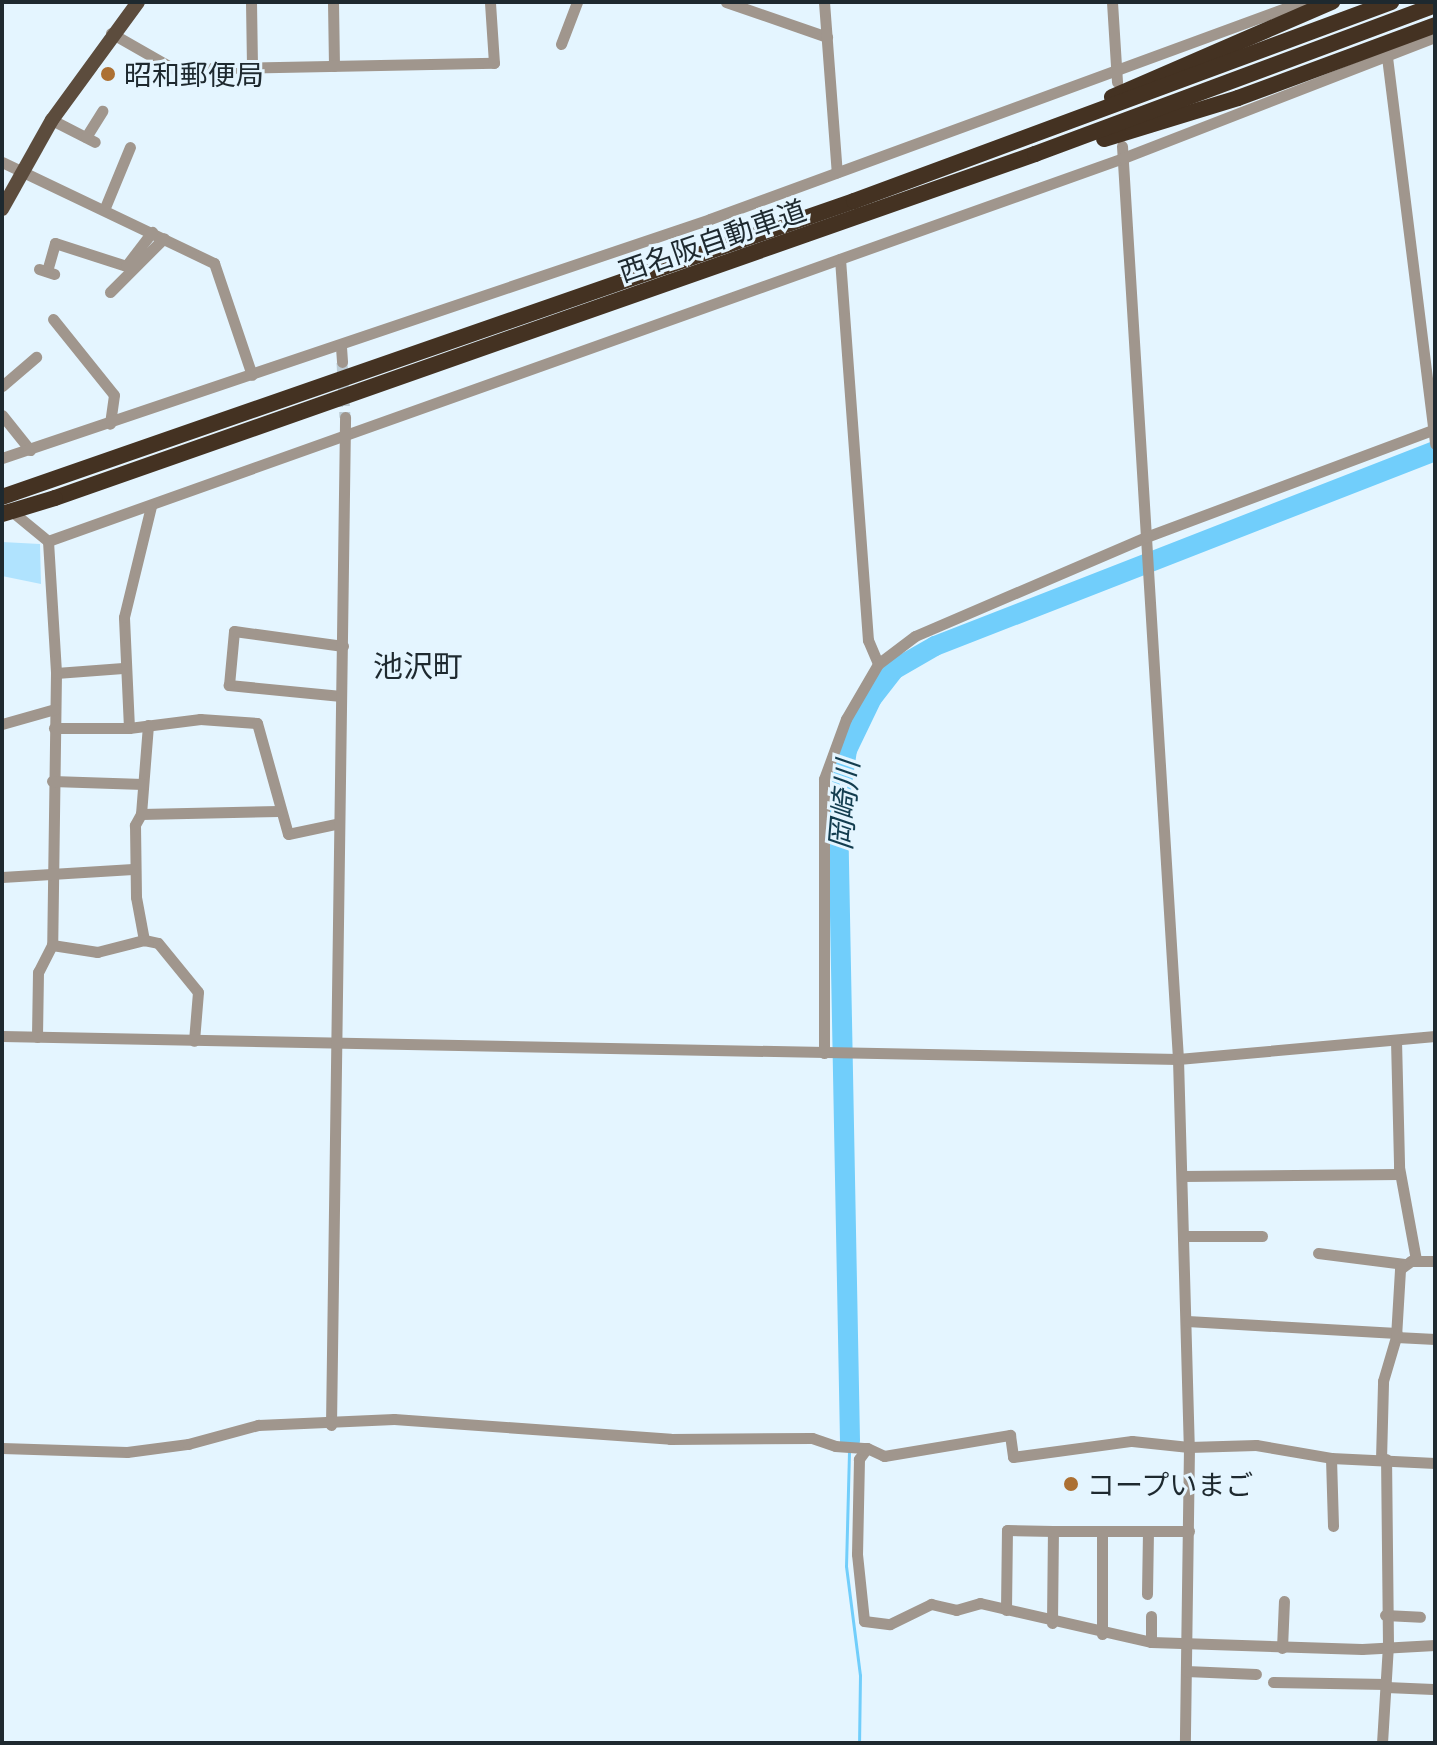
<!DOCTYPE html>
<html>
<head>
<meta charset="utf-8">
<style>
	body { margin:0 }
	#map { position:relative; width:1437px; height:1745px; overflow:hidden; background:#e4f5ff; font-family:"Noto Serif","Noto Sans JP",serif }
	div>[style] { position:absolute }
	.green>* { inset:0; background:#b0e3fe }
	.stream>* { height:3px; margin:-1.5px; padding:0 1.5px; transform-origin:1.5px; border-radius:1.5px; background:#71cefb }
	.river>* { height:20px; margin:-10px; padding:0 10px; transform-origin:10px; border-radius:10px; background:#71cefb }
	.minor-tunnel>* { height:11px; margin-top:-5.5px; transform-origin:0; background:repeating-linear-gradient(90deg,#bcccd5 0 11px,transparent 0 16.5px) }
	.minor>* { height:11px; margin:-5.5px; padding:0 5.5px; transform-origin:5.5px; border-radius:5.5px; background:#a0968d }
	.major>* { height:14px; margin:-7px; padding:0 7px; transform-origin:7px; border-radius:7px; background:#5c4c3d }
	.highway>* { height:16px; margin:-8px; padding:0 8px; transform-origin:8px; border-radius:8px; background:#443222 }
	.highway-bridge>* { height:16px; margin:-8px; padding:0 8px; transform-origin:8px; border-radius:8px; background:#443222 }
	.dots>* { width:22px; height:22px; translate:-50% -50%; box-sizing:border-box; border:4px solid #e4f5ff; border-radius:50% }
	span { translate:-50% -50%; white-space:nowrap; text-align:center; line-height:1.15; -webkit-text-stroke:6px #e4f5ff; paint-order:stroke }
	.poi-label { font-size:28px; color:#1e292f }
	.left { translate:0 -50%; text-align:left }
	.street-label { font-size:28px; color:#1e292f }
	.neighbourhood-label { font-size:30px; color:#1e292f }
	.water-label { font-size:30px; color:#133d4f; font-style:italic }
	.frame { position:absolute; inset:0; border:4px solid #1e292f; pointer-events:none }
</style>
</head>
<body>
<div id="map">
	<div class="green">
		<i style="clip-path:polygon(2px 542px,40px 544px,41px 584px,2px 576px)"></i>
	</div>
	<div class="stream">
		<i style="left:849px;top:1452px;width:114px;rotate:91.5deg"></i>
		<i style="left:846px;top:1566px;width:110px;rotate:82.7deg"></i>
		<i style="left:860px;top:1675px;width:68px;rotate:90.8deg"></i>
	</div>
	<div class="river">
		<i style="left:850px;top:1441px;width:631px;rotate:-91.09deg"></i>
		<i style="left:838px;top:810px;width:61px;rotate:-81.5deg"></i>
		<i style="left:847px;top:750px;width:58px;rotate:-64.3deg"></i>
		<i style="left:872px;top:698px;width:37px;rotate:-52deg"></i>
		<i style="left:895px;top:669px;width:46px;rotate:-29.9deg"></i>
		<i style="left:935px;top:646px;width:537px;rotate:-21.31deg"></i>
	</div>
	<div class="minor-tunnel">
		<i style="left:342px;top:362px;width:55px;rotate:86.9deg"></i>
	</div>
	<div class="minor">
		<i style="left:251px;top:2px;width:66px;rotate:89.1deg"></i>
		<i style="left:333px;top:2px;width:64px;rotate:89.1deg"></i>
		<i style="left:726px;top:2px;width:107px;rotate:19.1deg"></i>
		<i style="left:824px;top:2px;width:171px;rotate:85.7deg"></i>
		<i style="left:1112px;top:2px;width:80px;rotate:86.4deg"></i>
		<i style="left:111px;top:33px;width:73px;rotate:29.7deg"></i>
		<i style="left:174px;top:69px;width:320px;rotate:-1.1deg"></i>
		<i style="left:494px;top:63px;width:61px;rotate:-93.8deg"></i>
		<i style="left:561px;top:44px;width:45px;rotate:-69.1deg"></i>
		<i style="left:1387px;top:57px;width:390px;rotate:82.9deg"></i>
		<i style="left:52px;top:120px;width:48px;rotate:27.1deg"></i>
		<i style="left:86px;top:137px;width:31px;rotate:-58deg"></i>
		<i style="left:1122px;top:146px;width:915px;rotate:86.49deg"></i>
		<i style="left:1178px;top:1059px;width:388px;rotate:88.4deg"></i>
		<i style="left:1189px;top:1447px;width:296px;rotate:90.8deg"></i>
		<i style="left:2px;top:162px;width:235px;rotate:25.5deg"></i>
		<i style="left:214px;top:263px;width:118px;rotate:71.3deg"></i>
		<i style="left:104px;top:210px;width:68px;rotate:-67.6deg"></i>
		<i style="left:840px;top:259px;width:382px;rotate:85.8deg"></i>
		<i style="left:868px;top:640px;width:26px;rotate:67deg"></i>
		<i style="left:39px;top:269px;width:16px;rotate:18deg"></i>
		<i style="left:47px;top:271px;width:29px;rotate:-74deg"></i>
		<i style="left:55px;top:243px;width:75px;rotate:17.9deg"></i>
		<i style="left:126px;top:266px;width:43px;rotate:-52.6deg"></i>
		<i style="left:110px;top:292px;width:76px;rotate:-45deg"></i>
		<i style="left:53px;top:319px;width:97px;rotate:51.2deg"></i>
		<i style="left:114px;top:395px;width:29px;rotate:98deg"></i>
		<i style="left:341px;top:347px;width:15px;rotate:86deg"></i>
		<i style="left:2px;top:386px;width:45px;rotate:-40.5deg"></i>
		<i style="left:2px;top:415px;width:45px;rotate:51.3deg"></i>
		<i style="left:2px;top:458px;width:747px;rotate:-18.65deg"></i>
		<i style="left:710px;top:219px;width:631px;rotate:-20.13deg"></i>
		<i style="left:9px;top:509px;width:50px;rotate:39.4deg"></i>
		<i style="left:48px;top:541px;width:132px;rotate:86.5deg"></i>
		<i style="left:56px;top:673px;width:272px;rotate:90.8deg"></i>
		<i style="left:52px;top:945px;width:30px;rotate:117deg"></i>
		<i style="left:38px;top:972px;width:65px;rotate:90.9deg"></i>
		<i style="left:48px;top:541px;width:1141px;rotate:-19.61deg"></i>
		<i style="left:1123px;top:158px;width:335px;rotate:-21.2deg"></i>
		<i style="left:56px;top:673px;width:67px;rotate:-4.3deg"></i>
		<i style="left:341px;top:696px;width:113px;rotate:-174.4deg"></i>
		<i style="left:229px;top:685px;width:54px;rotate:-84.7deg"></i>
		<i style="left:234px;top:631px;width:110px;rotate:7.8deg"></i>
		<i style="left:2px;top:724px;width:55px;rotate:-15.8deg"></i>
		<i style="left:148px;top:725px;width:89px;rotate:94.5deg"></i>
		<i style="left:141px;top:814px;width:13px;rotate:119deg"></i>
		<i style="left:135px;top:825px;width:72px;rotate:89.2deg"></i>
		<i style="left:136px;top:897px;width:44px;rotate:79.5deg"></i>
		<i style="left:144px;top:940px;width:14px;rotate:12deg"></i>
		<i style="left:158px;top:943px;width:63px;rotate:50.8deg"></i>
		<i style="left:198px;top:992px;width:49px;rotate:94.7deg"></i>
		<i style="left:54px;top:728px;width:75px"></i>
		<i style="left:129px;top:728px;width:72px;rotate:-7.2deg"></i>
		<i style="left:200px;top:719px;width:57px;rotate:4deg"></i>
		<i style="left:257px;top:723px;width:115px;rotate:74.4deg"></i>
		<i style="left:288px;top:834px;width:49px;rotate:-11.8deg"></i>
		<i style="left:129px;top:728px;width:111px;rotate:-92.6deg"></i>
		<i style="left:124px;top:617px;width:114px;rotate:-76.3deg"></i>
		<i style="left:52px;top:781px;width:91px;rotate:1.9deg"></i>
		<i style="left:141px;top:814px;width:137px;rotate:-1.3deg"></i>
		<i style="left:2px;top:877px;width:131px;rotate:-3.5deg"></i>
		<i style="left:52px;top:945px;width:46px;rotate:8.8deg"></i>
		<i style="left:97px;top:952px;width:49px;rotate:-14.3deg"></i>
		<i style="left:2px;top:1036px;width:1176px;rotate:1.12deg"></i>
		<i style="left:1178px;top:1059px;width:258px;rotate:-5.1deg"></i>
		<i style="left:1396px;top:1040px;width:127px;rotate:88.6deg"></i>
		<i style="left:1399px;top:1167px;width:95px;rotate:79.6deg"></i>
		<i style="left:824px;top:1053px;width:274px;rotate:-90deg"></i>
		<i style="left:824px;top:779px;width:64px;rotate:-69.9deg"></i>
		<i style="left:846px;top:719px;width:64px;rotate:-59.8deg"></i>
		<i style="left:878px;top:664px;width:46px;rotate:-37.1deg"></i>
		<i style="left:915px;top:636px;width:251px;rotate:-23.2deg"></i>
		<i style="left:1146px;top:537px;width:309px;rotate:-20.5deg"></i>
		<i style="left:1182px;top:1176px;width:218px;rotate:-0.5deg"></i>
		<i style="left:1184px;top:1236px;width:78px"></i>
		<i style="left:1318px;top:1253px;width:87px;rotate:7.3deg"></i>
		<i style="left:1187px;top:1321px;width:210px;rotate:3.3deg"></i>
		<i style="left:1396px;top:1337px;width:39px;rotate:3deg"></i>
		<i style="left:331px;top:1425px;width:1008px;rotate:-89.2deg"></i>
		<i style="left:2px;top:1448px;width:125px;rotate:1.8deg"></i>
		<i style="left:127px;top:1452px;width:62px;rotate:-7.5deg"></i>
		<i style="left:188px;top:1444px;width:73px;rotate:-15.2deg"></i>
		<i style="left:258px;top:1425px;width:136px;rotate:-2.5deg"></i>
		<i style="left:394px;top:1419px;width:277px;rotate:4.1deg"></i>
		<i style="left:670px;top:1439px;width:142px;rotate:-0.4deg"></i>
		<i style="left:812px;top:1438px;width:24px;rotate:19deg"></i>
		<i style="left:835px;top:1446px;width:32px;rotate:4deg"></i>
		<i style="left:867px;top:1448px;width:19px;rotate:25deg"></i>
		<i style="left:884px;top:1456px;width:128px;rotate:-9.5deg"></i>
		<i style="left:1010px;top:1435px;width:22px;rotate:82deg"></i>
		<i style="left:1013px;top:1457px;width:120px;rotate:-7.7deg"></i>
		<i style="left:1132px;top:1441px;width:57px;rotate:6deg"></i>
		<i style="left:1189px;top:1447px;width:67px;rotate:-1.7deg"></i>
		<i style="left:1256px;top:1445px;width:76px;rotate:9.8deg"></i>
		<i style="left:1331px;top:1458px;width:104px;rotate:2.8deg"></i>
		<i style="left:867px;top:1448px;width:14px;rotate:126deg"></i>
		<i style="left:859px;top:1459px;width:95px;rotate:91.2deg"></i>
		<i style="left:857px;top:1554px;width:67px;rotate:84deg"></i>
		<i style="left:864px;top:1621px;width:26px;rotate:7deg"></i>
		<i style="left:890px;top:1624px;width:46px;rotate:-26deg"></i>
		<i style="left:931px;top:1604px;width:26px;rotate:13deg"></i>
		<i style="left:956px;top:1610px;width:25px;rotate:-16deg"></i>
		<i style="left:980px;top:1603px;width:175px;rotate:12.8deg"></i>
		<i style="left:1151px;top:1642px;width:211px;rotate:1.9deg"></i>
		<i style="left:1362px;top:1649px;width:73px;rotate:-3.1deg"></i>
		<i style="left:1331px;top:1458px;width:68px;rotate:88.3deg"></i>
		<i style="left:1381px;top:1460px;width:79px;rotate:-88.5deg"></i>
		<i style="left:1383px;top:1381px;width:46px;rotate:-73.5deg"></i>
		<i style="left:1396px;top:1337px;width:68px;rotate:-86.6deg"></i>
		<i style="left:1400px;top:1269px;width:14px;rotate:-36deg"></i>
		<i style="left:1411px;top:1261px;width:24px"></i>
		<i style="left:1147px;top:1594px;width:61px;rotate:-89.1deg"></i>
		<i style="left:1006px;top:1610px;width:80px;rotate:-89.3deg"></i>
		<i style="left:1007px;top:1530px;width:46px;rotate:1.2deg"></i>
		<i style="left:1385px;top:1615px;width:35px;rotate:3deg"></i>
		<i style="left:1052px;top:1623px;width:92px;rotate:-89.4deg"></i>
		<i style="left:1053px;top:1531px;width:136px"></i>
		<i style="left:1102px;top:1634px;width:102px;rotate:-90deg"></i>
		<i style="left:1151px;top:1642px;width:26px;rotate:-90deg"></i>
		<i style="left:1282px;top:1648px;width:47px;rotate:-87.6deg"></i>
		<i style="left:1186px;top:1671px;width:70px;rotate:2.5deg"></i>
		<i style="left:1273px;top:1682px;width:113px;rotate:1deg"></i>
		<i style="left:1386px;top:1687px;width:47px;rotate:2.4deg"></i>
		<i style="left:1382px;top:1743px;width:98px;rotate:-86.5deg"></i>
		<i style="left:1388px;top:1645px;width:186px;rotate:-90.6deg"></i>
	</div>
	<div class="major">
		<i style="left:2px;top:209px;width:102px;rotate:-60.7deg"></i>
		<i style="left:52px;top:120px;width:146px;rotate:-53.9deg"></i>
	</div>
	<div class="highway">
		<i style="left:1112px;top:97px;width:240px;rotate:-23.4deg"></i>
		<i style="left:1104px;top:139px;width:140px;rotate:-17deg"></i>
		<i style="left:1238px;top:98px;width:210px;rotate:-20.3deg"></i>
		<i style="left:2px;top:497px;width:902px;rotate:-19.16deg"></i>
		<i style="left:854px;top:201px;width:573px;rotate:-20.33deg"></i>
		<i style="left:55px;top:498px;width:1039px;rotate:-19.34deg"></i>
		<i style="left:1035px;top:154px;width:427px;rotate:-20.4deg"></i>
	</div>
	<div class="highway-bridge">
		<i style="left:2px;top:514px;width:55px;rotate:-16.8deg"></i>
	</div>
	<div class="dots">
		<i style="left:108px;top:74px;background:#ac7033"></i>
		<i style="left:1071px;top:1484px;background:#ac7033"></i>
	</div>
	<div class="poi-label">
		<span class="left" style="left:124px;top:74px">昭和郵便局</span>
		<span class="left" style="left:1087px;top:1484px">コープいまご</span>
	</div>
	<div class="street-label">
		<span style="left:712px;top:240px;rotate:-19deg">西名阪自動車道</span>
	</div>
	<div class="neighbourhood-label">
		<span style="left:418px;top:666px">池沢町</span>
	</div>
	<div class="water-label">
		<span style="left:844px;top:805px;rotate:-85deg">岡崎川</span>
	</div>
	<div class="frame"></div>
</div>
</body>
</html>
